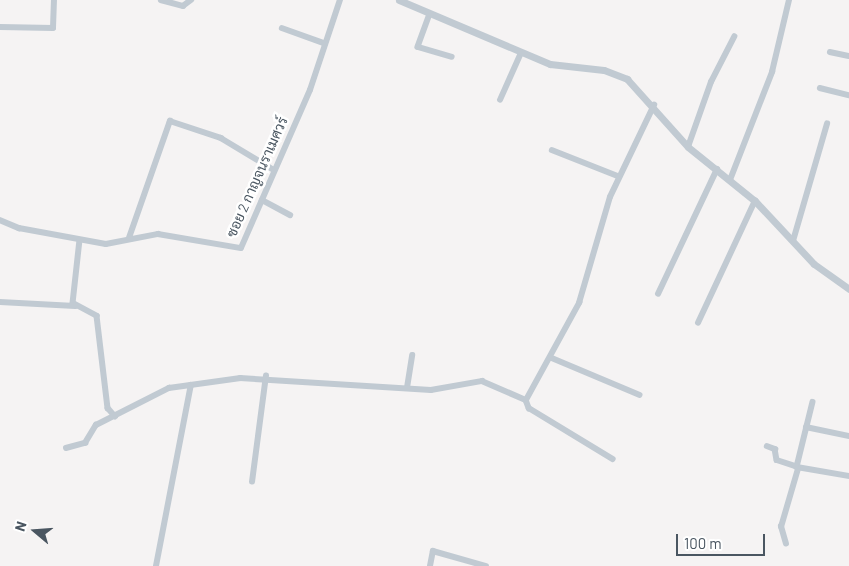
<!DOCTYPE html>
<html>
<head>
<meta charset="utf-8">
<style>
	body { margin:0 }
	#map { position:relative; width:849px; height:566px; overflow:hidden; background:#f5f3f3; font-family:Barlow,Sarabun,sans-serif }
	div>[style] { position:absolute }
	.minor>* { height:5.5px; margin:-2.75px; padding:0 2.75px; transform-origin:2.75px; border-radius:2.75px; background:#c1cad2 }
	.tertiary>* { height:7px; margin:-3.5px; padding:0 3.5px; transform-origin:3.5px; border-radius:3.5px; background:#c1cad2 }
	span { translate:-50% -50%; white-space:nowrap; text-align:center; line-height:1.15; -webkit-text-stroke:5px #fff; paint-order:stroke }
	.street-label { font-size:14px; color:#4a5661 }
	.north { position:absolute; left:10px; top:506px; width:50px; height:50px; -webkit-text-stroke:4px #fff; paint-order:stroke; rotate:288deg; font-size:14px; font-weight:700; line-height:20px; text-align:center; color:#4a5661 }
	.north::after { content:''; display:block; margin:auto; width:18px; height:22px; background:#4a5661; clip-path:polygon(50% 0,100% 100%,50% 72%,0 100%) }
	.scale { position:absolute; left:676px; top:534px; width:89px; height:22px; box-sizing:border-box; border:2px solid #4a5661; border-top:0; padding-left:6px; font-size:15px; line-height:18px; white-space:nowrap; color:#4a5661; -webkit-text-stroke:4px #fff; paint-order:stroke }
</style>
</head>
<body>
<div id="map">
	<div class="minor">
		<i style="left:161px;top:0;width:23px;rotate:15deg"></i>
		<i style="left:183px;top:6px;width:10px;rotate:-37deg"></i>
		<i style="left:430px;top:14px;width:35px;rotate:110deg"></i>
		<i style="left:418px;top:47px;width:35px;rotate:16deg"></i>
		<i style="left:0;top:27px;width:53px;rotate:1.1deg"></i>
		<i style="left:53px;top:28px;width:28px;rotate:-88deg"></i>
		<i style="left:282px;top:28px;width:45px;rotate:19.7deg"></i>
		<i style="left:830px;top:52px;width:19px;rotate:12deg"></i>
		<i style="left:820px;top:88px;width:30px;rotate:14deg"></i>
		<i style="left:500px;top:100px;width:51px;rotate:-65.9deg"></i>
		<i style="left:688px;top:147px;width:69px;rotate:-70.5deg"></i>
		<i style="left:711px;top:82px;width:51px;rotate:-62.9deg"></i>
		<i style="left:552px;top:150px;width:71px;rotate:21.5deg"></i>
		<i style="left:730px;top:180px;width:116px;rotate:-68.7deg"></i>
		<i style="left:772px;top:72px;width:74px;rotate:-76.7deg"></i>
		<i style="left:262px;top:200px;width:32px;rotate:28deg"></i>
		<i style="left:0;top:220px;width:21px;rotate:23deg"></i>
		<i style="left:19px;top:228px;width:88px;rotate:10.4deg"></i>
		<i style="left:106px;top:244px;width:53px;rotate:-10.9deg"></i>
		<i style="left:158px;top:234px;width:84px;rotate:9.6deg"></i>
		<i style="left:241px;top:248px;width:172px;rotate:-66.4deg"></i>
		<i style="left:310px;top:90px;width:95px;rotate:-71.6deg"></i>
		<i style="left:129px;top:238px;width:124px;rotate:-70.7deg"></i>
		<i style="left:170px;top:121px;width:54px;rotate:18.4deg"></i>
		<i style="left:221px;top:138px;width:62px;rotate:31.1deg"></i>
		<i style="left:80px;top:240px;width:63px;rotate:96.3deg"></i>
		<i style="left:73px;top:303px;width:27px;rotate:28deg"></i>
		<i style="left:97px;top:316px;width:93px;rotate:83.2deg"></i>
		<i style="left:108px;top:408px;width:11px;rotate:49deg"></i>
		<i style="left:793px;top:241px;width:122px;rotate:-73.8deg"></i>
		<i style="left:658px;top:294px;width:138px;rotate:-64.7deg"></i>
		<i style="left:0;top:302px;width:75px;rotate:3.1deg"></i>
		<i style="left:698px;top:323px;width:135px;rotate:-65deg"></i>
		<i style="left:552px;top:358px;width:95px;rotate:22.8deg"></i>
		<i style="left:407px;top:388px;width:33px;rotate:-81deg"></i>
		<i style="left:526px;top:400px;width:9px;rotate:69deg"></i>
		<i style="left:529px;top:408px;width:98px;rotate:31.3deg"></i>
		<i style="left:813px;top:402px;width:67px;rotate:103.8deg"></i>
		<i style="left:797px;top:467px;width:53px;rotate:9.8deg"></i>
		<i style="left:806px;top:427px;width:44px;rotate:11.8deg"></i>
		<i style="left:767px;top:446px;width:9px;rotate:21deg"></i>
		<i style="left:775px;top:449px;width:11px;rotate:80deg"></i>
		<i style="left:777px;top:460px;width:20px;rotate:18deg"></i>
		<i style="left:66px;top:448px;width:20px;rotate:-15deg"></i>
		<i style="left:85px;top:443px;width:21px;rotate:-59deg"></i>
		<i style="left:96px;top:425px;width:82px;rotate:-26.9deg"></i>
		<i style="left:169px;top:388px;width:72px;rotate:-8deg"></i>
		<i style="left:240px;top:378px;width:191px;rotate:3.6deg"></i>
		<i style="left:431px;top:390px;width:52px;rotate:-10deg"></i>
		<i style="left:482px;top:381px;width:48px;rotate:23.4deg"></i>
		<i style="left:526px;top:400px;width:111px;rotate:-61.3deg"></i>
		<i style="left:579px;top:303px;width:110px;rotate:-73.7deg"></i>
		<i style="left:610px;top:197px;width:102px;rotate:-64.4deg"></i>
		<i style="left:252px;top:482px;width:107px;rotate:-82.5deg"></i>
		<i style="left:786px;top:544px;width:18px;rotate:-106deg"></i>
		<i style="left:781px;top:527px;width:60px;rotate:-73.7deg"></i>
		<i style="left:156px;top:566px;width:184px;rotate:-79.1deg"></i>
		<i style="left:430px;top:566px;width:15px;rotate:-79deg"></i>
		<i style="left:433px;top:551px;width:55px;rotate:15.8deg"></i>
	</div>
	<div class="tertiary">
		<i style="left:399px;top:0;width:164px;rotate:23deg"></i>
		<i style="left:550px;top:64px;width:54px;rotate:6.3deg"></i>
		<i style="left:604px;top:70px;width:25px;rotate:21deg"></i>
		<i style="left:627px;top:79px;width:91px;rotate:48.1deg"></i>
		<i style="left:688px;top:147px;width:86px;rotate:38.9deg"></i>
		<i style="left:755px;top:201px;width:86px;rotate:46.9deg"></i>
		<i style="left:814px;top:264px;width:43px;rotate:35.5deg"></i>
	</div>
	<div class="street-label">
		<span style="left:257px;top:177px;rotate:-66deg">ซอย 2 กาญจนราเมศวร์</span>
	</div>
	<div class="north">N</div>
	<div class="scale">100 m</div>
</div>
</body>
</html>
